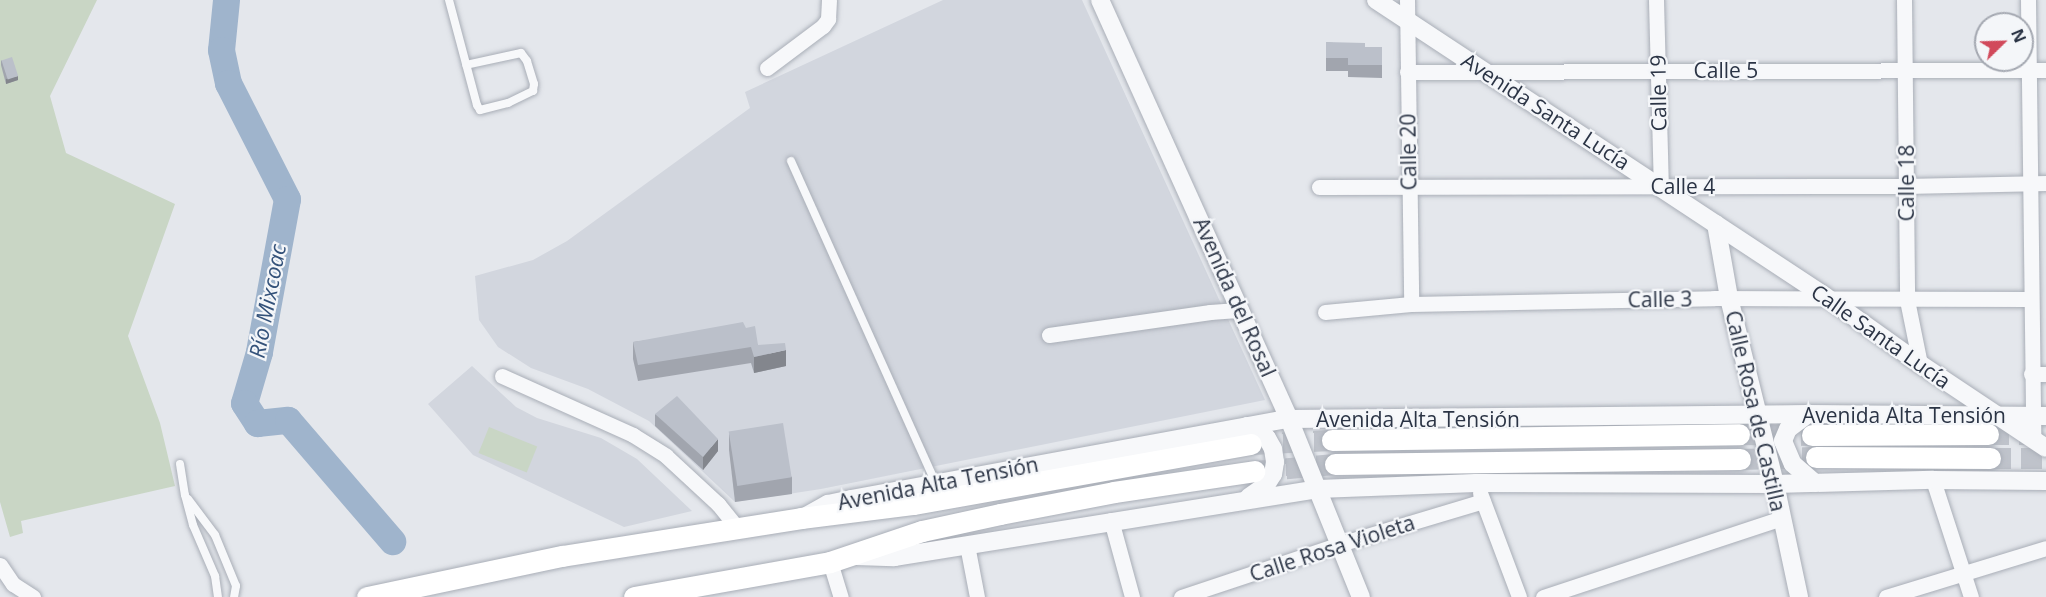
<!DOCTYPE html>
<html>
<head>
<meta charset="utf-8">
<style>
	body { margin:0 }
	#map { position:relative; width:2046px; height:597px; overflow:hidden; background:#e4e7ec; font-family:"Open Sans",sans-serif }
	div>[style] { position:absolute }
	.built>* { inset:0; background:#d2d6de }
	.green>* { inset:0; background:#c9d6c5; transform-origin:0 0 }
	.river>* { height:27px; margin:-13.5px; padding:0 13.5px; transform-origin:13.5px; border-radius:13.5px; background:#9fb4cc }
	.secondary-tunnel>* { height:21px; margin-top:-10.5px; transform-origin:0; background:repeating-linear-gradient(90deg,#bfc3cb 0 21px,transparent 0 31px) }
	.roads { filter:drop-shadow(0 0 2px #a9aeb7) drop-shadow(0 0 2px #a9aeb7) }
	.service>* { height:8px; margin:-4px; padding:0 4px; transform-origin:4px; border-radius:4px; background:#f7f8fa }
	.minor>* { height:15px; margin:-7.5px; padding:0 7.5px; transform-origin:7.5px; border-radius:7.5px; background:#f7f8fa }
	.tertiary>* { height:18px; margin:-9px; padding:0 9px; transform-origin:9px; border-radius:9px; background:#f7f8fa }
	.secondary>* { height:21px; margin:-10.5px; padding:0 10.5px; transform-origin:10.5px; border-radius:10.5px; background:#fff }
	.wall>* { inset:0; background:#a1a5ae }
	.shaded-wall>* { inset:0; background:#83868d }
	.building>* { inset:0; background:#bbc0ca; transform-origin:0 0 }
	span { translate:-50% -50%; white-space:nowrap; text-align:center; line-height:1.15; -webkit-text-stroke:4.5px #f4f6f9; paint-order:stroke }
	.street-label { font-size:21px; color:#2b3445 }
	.water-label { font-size:22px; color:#34527a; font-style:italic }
	.north { position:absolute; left:1974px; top:12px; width:60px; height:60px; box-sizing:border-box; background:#f4f6f9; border:2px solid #a4a8b1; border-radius:50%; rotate:67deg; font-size:16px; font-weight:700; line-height:24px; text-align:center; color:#2b3445 }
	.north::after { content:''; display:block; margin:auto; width:21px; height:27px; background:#d1495b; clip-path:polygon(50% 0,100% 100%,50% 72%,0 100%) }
</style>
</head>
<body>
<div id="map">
	<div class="built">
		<i style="clip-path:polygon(943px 0,1082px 0,1265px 400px,821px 489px,735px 502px,649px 421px,588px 389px,531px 368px,498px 347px,479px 320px,475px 276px,533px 260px,567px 241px,750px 108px,745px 92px)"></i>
		<i style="clip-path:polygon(472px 366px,516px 407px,537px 418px,601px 438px,637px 459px,692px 511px,624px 527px,473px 455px,428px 404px)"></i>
	</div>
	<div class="green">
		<i style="clip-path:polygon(0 0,97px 0,50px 96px,66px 153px,175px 204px,128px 336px,160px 423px,175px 486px,21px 521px,23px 533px,10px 537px,0 502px)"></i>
		<i style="left:489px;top:427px;width:52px;height:28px;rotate:22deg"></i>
	</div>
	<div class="river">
		<i style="left:226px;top:0;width:50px;rotate:95.7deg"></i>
		<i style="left:221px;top:50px;width:34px;rotate:78deg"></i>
		<i style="left:228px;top:83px;width:130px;rotate:63deg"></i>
		<i style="left:287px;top:199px;width:156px;rotate:100.4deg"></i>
		<i style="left:259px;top:352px;width:53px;rotate:106.4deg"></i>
		<i style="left:244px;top:403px;width:24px;rotate:57deg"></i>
		<i style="left:257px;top:423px;width:31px;rotate:-6deg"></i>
		<i style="left:288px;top:420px;width:160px;rotate:49.3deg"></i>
	</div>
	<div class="secondary-tunnel">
		<i style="left:1739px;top:434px;width:73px;rotate:0.8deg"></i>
		<i style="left:1988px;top:434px;width:58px"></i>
		<i style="left:1252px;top:444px;width:80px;rotate:-2.9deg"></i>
		<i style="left:1990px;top:458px;width:56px"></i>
		<i style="left:1740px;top:459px;width:76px;rotate:-1.5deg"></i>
		<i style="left:1255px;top:471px;width:80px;rotate:-5deg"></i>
	</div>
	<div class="roads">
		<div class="service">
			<i style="left:449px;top:0;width:109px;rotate:75.1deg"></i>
			<i style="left:477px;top:105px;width:6px;rotate:59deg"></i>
			<i style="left:480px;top:110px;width:29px;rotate:-14deg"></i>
			<i style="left:508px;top:103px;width:28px;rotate:-26deg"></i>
			<i style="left:533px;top:91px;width:7px;rotate:-82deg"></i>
			<i style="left:534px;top:84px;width:24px;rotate:-107deg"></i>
			<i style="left:527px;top:61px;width:10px;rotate:-127deg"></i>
			<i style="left:521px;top:53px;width:56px;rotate:167.7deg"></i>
			<i style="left:791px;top:161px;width:353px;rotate:65.8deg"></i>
			<i style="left:180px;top:464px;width:31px;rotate:81deg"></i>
			<i style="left:185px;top:495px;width:31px;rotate:75deg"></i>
			<i style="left:193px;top:525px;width:56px;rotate:66.7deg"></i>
			<i style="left:215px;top:576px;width:21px;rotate:82deg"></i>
			<i style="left:188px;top:499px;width:45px;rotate:53.1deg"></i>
			<i style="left:215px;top:535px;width:55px;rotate:67.6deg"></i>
			<i style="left:236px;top:586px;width:11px;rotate:100deg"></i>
		</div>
		<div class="minor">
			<i style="left:1407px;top:0;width:304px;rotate:89.2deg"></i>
			<i style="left:1656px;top:0;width:187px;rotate:88.5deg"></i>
			<i style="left:1904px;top:0;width:300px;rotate:89.4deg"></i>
			<i style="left:1907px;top:300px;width:65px;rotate:78.5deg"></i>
			<i style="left:2028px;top:0;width:440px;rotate:89.3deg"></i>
			<i style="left:767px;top:68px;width:70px;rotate:-36.9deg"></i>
			<i style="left:823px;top:26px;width:9px;rotate:-54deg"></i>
			<i style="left:828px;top:19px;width:19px;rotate:-87deg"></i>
			<i style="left:1407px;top:72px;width:639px;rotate:-0.18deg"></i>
			<i style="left:1319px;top:187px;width:586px;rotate:-0.1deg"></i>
			<i style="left:1905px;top:186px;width:141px;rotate:-1.2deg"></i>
			<i style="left:1325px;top:312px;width:86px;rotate:-5.3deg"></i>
			<i style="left:1411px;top:304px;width:303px;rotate:-1.1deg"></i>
			<i style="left:1714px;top:298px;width:316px;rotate:0.2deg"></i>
			<i style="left:1049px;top:335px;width:163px;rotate:-8.1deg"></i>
			<i style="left:1210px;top:312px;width:31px;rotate:-4deg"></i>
			<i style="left:2031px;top:374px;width:15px"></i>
			<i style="left:502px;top:376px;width:144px;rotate:24.2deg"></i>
			<i style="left:633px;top:435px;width:39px;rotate:32deg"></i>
			<i style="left:666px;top:456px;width:71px;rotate:42.7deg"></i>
			<i style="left:718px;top:504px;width:32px;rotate:51deg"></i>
			<i style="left:1933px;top:480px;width:123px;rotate:72deg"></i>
			<i style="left:1480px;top:493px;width:111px;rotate:69.4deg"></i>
			<i style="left:1111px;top:520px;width:80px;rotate:74.7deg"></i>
			<i style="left:967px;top:545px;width:53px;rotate:79.1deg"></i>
			<i style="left:830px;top:562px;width:37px;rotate:73deg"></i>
			<i style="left:0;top:565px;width:23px;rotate:56deg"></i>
			<i style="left:13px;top:584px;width:24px;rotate:33deg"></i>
			<i style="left:1181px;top:597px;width:168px;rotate:-18.4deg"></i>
			<i style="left:1340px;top:544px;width:149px;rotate:-16.7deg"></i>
			<i style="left:1543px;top:597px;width:252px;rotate:-18.3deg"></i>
			<i style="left:1886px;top:597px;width:167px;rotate:-17deg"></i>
		</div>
		<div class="tertiary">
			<i style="left:1100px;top:0;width:460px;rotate:65.7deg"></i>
			<i style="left:1289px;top:419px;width:192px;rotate:68deg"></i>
			<i style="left:1376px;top:0;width:539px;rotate:33.42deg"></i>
			<i style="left:1826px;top:297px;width:115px;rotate:35.5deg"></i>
			<i style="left:1920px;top:364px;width:151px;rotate:33.7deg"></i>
			<i style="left:1716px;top:224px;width:75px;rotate:80deg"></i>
			<i style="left:1729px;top:298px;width:192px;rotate:76.1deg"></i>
			<i style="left:1775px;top:484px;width:116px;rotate:78deg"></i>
			<i style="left:1808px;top:414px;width:25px;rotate:143deg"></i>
			<i style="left:1788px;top:429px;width:13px;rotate:113deg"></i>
			<i style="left:1783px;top:441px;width:25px;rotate:67deg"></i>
			<i style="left:1793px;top:464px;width:29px;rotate:41deg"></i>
			<i style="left:1247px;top:426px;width:23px;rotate:31deg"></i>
			<i style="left:1267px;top:438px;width:13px;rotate:61deg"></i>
			<i style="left:1273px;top:449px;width:13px;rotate:81deg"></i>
			<i style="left:1275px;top:462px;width:12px;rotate:99deg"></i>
			<i style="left:1273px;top:474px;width:13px;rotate:122deg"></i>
			<i style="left:1266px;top:485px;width:21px;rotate:145deg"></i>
			<i style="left:806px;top:516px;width:25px;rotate:-29deg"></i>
			<i style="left:828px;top:504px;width:24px;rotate:-12deg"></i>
			<i style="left:851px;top:499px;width:445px;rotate:-10.4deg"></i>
			<i style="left:1289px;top:419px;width:519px;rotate:-0.55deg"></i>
			<i style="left:1808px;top:414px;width:238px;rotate:0.5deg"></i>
			<i style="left:856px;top:556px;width:38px;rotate:2deg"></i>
			<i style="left:894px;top:557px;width:429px;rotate:-9.1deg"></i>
			<i style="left:1318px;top:489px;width:158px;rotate:-2.2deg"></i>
			<i style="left:1476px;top:483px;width:299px;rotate:0.2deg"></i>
			<i style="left:1775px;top:484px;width:158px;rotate:-1.5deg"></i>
			<i style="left:1933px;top:480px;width:113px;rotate:0.5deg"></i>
		</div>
		<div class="secondary">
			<i style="left:1812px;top:435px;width:176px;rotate:-0.3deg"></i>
			<i style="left:1332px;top:440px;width:407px;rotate:-0.8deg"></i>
			<i style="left:1816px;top:457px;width:174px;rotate:0.3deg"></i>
			<i style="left:1335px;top:464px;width:405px;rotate:-0.7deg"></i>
			<i style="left:367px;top:597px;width:199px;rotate:-11.9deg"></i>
			<i style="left:562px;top:556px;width:242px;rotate:-9deg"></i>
			<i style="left:801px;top:518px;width:114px;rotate:-7.1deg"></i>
			<i style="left:914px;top:504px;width:342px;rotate:-10.1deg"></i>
			<i style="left:634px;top:597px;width:199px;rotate:-10.1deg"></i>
			<i style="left:830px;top:562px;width:97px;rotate:-18.6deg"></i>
			<i style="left:922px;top:531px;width:80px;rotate:-12.3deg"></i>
			<i style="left:1000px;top:514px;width:116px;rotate:-10.9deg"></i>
			<i style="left:1114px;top:492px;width:142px;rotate:-8.5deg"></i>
		</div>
	</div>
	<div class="wall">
		<i style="clip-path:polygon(1326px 42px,1365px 47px,1382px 47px,1382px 78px,1348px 77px,1348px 71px,1326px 71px)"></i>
		<i style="clip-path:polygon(1px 60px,18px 80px,6px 84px,1px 65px)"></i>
		<i style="clip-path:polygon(746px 328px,758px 345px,786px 366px,754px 373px,751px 363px,638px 381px,633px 359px,633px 342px)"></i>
		<i style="clip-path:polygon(655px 414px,718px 451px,703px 470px,655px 426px)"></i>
		<i style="clip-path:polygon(729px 434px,792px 477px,792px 494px,735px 502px,729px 450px)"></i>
	</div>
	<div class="shaded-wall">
		<i style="clip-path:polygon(18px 76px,18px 80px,6px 84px,6px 79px)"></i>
		<i style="clip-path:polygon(786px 350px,786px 366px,754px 373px,754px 357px)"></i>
		<i style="clip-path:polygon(718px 439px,718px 451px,703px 470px,703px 457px)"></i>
	</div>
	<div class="building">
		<i style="clip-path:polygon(1326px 42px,1365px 43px,1365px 47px,1382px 47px,1382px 65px,1348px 65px,1348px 58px,1326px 58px)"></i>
		<i style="left:12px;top:57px;width:20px;height:11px;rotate:72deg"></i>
		<i style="clip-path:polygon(743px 322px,746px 328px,755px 326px,758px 345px,785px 343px,786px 350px,754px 357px,751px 347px,638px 365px,633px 342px)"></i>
		<i style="clip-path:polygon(677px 396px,718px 439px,703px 457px,655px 414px)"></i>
		<i style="left:783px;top:423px;width:55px;height:55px;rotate:81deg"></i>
	</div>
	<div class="street-label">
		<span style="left:1726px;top:70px">Calle 5</span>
		<span style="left:1658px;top:93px;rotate:-91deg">Calle 19</span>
		<span style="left:1546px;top:111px;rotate:33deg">Avenida Santa Lucía</span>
		<span style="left:1408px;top:152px;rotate:-91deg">Calle 20</span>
		<span style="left:1906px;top:183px;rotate:-90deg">Calle 18</span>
		<span style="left:1683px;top:186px">Calle 4</span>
		<span style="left:1235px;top:297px;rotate:66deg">Avenida del Rosal</span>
		<span style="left:1660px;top:299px;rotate:-1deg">Calle 3</span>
		<span style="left:1881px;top:336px;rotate:35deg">Calle Santa Lucía</span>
		<span style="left:1756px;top:411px;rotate:77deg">Calle Rosa de Castilla</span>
		<span style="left:1904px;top:415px">Avenida Alta Tensión</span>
		<span style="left:1418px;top:419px">Avenida Alta Tensión</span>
		<span style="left:938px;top:483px;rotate:-11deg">Avenida Alta Tensión</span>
		<span style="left:1332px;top:548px;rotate:-18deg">Calle Rosa Violeta</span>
	</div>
	<div class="water-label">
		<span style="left:267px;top:301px;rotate:-79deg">Río Mixcoac</span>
	</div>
	<div class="north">N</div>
</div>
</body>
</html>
